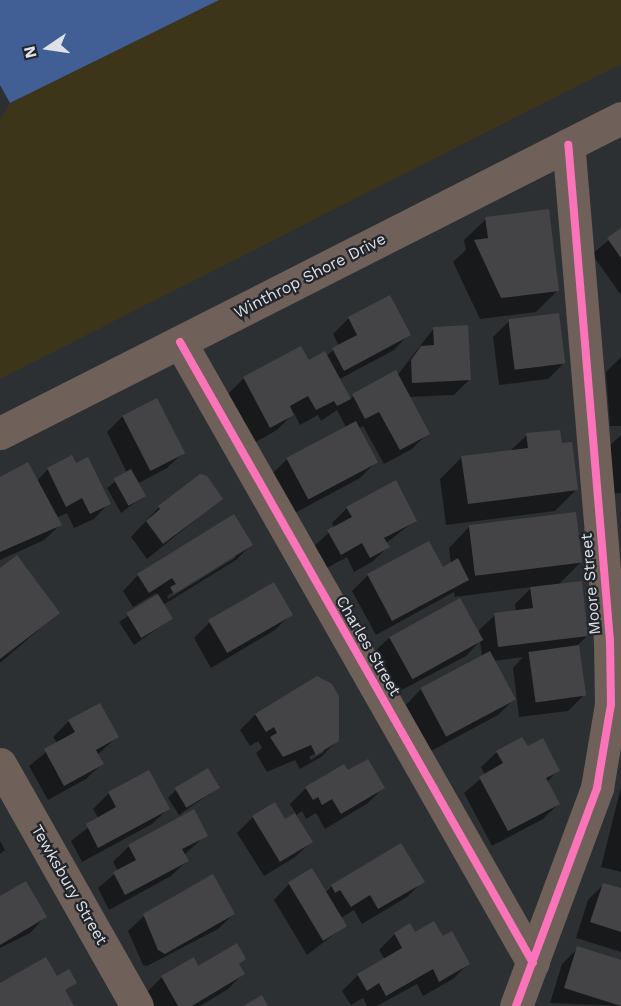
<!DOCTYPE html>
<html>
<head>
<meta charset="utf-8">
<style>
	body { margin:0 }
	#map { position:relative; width:621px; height:1006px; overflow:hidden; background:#2d3033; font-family:"Work Sans",sans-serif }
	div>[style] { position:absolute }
	.sand>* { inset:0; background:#3c351a }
	.water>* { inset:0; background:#415e95 }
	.shadow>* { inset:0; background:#0007 }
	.building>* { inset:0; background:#444446; transform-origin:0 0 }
	.minor>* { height:33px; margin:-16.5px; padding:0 16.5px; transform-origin:16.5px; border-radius:16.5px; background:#6f6159 }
	.cycleway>* { height:8px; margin:-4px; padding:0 4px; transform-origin:4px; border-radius:4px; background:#fb73b8 }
	span { translate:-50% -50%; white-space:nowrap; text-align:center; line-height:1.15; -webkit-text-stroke:4.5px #21252b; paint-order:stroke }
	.street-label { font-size:16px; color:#dee1e5 }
	.north { position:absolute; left:18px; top:18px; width:60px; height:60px; -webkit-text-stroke:4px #21252b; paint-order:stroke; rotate:257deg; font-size:16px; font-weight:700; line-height:24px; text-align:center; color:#dee1e5 }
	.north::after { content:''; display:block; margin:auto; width:21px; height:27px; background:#dee1e5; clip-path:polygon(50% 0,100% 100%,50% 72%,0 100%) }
</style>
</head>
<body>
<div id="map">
	<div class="sand">
		<i style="clip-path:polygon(219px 0,621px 0,621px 64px,0 379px,0 120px,10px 103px)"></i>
	</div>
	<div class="water">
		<i style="clip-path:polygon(0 0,219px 0,10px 103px,0 85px)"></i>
	</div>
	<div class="shadow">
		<i style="clip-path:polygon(486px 219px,558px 290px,536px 312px,480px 319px,453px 262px,466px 250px,464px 240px)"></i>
		<i style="clip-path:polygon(621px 230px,621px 295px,592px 254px)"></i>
		<i style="clip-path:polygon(389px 297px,409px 334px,394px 350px,338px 380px,349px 399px,397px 376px,434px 328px,470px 379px,454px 395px,409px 397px,428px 433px,412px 449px,384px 464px,363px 426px,358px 429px,376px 462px,360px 478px,293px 514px,272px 474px,287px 459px,346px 427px,337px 410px,321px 421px,318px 415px,300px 425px,294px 413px,277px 430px,254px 443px,228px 394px,244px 378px,326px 356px,339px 346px,333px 334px,349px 318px)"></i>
		<i style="clip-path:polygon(509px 321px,564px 363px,548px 379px,499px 385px,493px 337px)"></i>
		<i style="clip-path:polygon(621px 357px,621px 426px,610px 426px,606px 372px)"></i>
		<i style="clip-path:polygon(123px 416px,183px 453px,167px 468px,137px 484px,144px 496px,121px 513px,107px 488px,127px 473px,107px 432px)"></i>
		<i style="clip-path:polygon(527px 435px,560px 445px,576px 490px,555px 511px,446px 525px,440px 479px,462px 457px,510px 451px)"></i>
		<i style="clip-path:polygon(621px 435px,621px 493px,611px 494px,607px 448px)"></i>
		<i style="clip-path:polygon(48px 469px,109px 503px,94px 519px,74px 528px,67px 513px,56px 518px,60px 525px,44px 540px,0 560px,0 479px,37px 481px)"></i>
		<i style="clip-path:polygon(221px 499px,147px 559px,131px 537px,159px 507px)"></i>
		<i style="clip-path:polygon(347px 508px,416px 520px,386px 543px,388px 547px,372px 562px,354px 572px,347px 557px,325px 569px,313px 547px,334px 528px,332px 523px)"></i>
		<i style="clip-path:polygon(470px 526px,581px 562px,558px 585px,587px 636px,578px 645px,584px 695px,568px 711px,519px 717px,513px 668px,523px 657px,494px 661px,514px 699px,498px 715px,431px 751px,406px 705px,421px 689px,482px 657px,480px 641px,466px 656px,396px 693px,374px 652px,390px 637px,480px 637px,479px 630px,495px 615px,516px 612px,515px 604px,532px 587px,455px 597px,454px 592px,376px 635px,352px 591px,368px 575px,429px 543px,442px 569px,451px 564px,449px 548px)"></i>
		<i style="clip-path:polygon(evenodd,251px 545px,236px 560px,163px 605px,171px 619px,134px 645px,119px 622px,158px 596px,156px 593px,133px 607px,123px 591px,138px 575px,251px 545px,235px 554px,235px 558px,168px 599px,167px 596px,235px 554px)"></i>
		<i style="clip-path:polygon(0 570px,58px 613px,0 663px)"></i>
		<i style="clip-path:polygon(291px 614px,275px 630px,211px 668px,194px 638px,210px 622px)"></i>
		<i style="clip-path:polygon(evenodd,317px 678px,337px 741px,321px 757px,300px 769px,295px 760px,267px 772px,256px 753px,262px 748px,258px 741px,250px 746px,240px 730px,255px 715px,317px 678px,324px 748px,324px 752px,311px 760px,309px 757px,324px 748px)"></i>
		<i style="clip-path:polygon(69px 721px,117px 737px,97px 755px,102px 764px,86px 779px,48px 800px,29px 766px,57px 743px,53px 737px)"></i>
		<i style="clip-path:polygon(527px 748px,558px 770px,547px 782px,558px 804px,543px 819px,492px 846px,464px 793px,485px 775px,481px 767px,497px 752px)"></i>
		<i style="clip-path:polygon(347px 772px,383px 788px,368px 803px,325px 829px,316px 813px,306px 819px,302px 811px,295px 816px,311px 842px,295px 857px,264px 876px,237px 833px,253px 817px,285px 821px,296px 814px,290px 804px,306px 788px)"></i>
		<i style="clip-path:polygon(621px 787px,621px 872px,601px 867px)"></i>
		<i style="clip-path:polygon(218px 788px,179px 815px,168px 798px,176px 790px)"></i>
		<i style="clip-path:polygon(109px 793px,168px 809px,152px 824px,82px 862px,71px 841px,99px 819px,93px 809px)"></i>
		<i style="clip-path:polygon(206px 835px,184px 855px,187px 861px,171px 876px,109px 910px,98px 888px,118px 871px,113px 862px,129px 846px)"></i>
		<i style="clip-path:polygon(0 841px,5px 850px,0 854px)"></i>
		<i style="clip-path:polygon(423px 881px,407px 897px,362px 924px,354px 910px,341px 918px,345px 926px,307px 955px,274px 900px,289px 884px,325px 893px,332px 886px)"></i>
		<i style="clip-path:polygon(604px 884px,621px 890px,621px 952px,576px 938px,588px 900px)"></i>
		<i style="clip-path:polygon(0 898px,45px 917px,30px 933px,0 948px)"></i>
		<i style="clip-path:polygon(234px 914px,218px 929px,147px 966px,143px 965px,128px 931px,144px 916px)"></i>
		<i style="clip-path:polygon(395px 934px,442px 939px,468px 964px,453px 979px,423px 996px,417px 984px,377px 1006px,367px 1006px,363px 998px,351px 1005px,342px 991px,358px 975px,385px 960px,379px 950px)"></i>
		<i style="clip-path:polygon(578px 948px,621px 962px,621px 1006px,550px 1003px,562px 964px)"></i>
		<i style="clip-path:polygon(193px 959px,197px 968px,245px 959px,238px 965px,243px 974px,228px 989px,200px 1006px,154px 1006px,146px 993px,162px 977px)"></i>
	</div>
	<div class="building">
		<i style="clip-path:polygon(549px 209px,559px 291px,501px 298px,474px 240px,488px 238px,485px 217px)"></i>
		<i style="clip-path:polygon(621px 228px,621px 258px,607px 238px)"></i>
		<i style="clip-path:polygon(390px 295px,411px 335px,344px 371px,332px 348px,357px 335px,348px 317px)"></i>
		<i style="left:559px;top:313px;width:51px;height:51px;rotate:83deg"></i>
		<i style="clip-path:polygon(468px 325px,471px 380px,412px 383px,411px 360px,421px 346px,434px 345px,433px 327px)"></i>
		<i style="clip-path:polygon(301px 346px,309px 360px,325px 351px,351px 399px,337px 406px,334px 401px,316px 410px,308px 396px,290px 406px,294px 415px,270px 428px,243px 377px)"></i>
		<i style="clip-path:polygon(396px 370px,430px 434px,400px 450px,379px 412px,365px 419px,352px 394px)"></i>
		<i style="left:157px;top:398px;width:62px;height:39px;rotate:63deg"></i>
		<i style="left:356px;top:421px;width:47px;height:79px;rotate:62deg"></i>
		<i style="clip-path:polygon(560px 430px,562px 443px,572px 442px,578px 490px,468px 504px,461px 456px,528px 448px,526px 433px)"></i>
		<i style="clip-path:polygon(72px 455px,76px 463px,88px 457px,111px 504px,90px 514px,82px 498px,66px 507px,47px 468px)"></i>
		<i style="clip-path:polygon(28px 462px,62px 525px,0 552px,0 477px)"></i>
		<i style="left:131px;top:469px;width:31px;height:20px;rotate:61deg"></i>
		<i style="clip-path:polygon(200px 474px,207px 476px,223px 499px,163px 544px,146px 521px,160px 509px,158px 506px)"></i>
		<i style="clip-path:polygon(396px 480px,417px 521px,384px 538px,390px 547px,370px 558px,362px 543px,341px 555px,327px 530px,352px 517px,346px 507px)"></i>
		<i style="left:576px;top:512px;width:51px;height:108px;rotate:83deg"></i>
		<i style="clip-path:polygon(234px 514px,253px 545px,174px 594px,170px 587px,176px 584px,172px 578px,149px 593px,137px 574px)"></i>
		<i style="clip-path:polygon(429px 541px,443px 567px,458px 558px,469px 580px,392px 621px,367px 574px)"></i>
		<i style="clip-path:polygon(17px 555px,60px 613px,0 659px,0 568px)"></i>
		<i style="clip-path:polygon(582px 581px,588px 636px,498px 647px,494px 613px,533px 608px,530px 587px)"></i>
		<i style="left:274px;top:582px;width:38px;height:76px;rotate:60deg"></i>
		<i style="left:158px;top:594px;width:29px;height:37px;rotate:59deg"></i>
		<i style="left:460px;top:598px;width:48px;height:81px;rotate:61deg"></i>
		<i style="left:579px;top:645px;width:51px;height:51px;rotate:82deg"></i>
		<i style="left:490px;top:651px;width:55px;height:79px;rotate:62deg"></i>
		<i style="clip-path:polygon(317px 676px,332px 684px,339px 696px,339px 741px,316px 755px,311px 745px,283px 757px,270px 737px,277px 733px,274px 727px,266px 732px,255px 714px)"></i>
		<i style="clip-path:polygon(100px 703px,119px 737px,96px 750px,104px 764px,64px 786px,44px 749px,75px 732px,68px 720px)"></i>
		<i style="clip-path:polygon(522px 737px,528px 746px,543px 738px,560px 771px,546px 778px,560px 804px,508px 831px,479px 777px,503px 763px,496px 751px)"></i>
		<i style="clip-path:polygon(368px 759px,385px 788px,341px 814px,332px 799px,322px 805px,318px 797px,313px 800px,305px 787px,344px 764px,348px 770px)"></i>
		<i style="left:208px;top:768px;width:23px;height:39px;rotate:59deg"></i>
		<i style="clip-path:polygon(149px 770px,170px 809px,98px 848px,86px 824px,116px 807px,108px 792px)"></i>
		<i style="clip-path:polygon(275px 802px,285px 819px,295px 813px,313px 842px,280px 862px,252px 816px)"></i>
		<i style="clip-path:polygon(194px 809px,208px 836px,182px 849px,189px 861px,125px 895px,113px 872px,136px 860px,128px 845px)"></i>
		<i style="clip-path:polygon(401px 843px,425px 882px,378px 909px,370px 895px,351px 907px,340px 890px,335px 893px,331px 885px)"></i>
		<i style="left:312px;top:868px;width:68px;height:28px;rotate:59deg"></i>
		<i style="clip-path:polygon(213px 874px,235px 914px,165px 954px,158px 950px,143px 914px)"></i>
		<i style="clip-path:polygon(26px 881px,47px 917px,0 945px,0 896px)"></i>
		<i style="clip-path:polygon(603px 883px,621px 888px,621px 932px,590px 922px)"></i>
		<i style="clip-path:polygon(434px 921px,443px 936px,452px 931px,470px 964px,439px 982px,433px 969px,386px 996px,379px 983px,367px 991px,357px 974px,402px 948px,394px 933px,410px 923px,415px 932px)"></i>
		<i style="clip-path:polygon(237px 943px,246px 959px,239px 964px,245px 974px,192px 1006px,178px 1006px,161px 976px,194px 957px,198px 966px)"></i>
		<i style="clip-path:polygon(577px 946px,621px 960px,621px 1006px,564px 988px)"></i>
		<i style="clip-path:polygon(46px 957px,57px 976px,69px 969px,77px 983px,65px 990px,74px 1006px,0 1006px,0 983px)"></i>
		<i style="clip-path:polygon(262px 995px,268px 1006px,243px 1006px)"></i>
	</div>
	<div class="minor">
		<i style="left:180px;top:342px;width:714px;rotate:60.38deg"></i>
		<i style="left:0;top:433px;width:696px;rotate:-26.9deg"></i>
		<i style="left:0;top:764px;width:278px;rotate:60.5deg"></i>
		<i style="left:516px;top:1006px;width:233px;rotate:-69.6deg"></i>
		<i style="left:597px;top:788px;width:85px;rotate:-80.5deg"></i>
		<i style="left:611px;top:704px;width:63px;rotate:-90.9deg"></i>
		<i style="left:610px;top:641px;width:498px;rotate:-94.8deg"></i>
	</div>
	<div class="cycleway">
		<i style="left:180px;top:342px;width:714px;rotate:60.38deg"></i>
		<i style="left:516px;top:1006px;width:233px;rotate:-69.6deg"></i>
		<i style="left:597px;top:788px;width:85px;rotate:-80.5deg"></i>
		<i style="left:611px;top:704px;width:63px;rotate:-90.9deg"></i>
		<i style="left:610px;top:641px;width:498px;rotate:-94.8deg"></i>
	</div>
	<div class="street-label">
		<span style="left:310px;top:276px;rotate:-27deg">Winthrop Shore Drive</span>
		<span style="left:591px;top:584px;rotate:-95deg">Moore Street</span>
		<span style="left:368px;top:646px;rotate:60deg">Charles Street</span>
		<span style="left:69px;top:885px;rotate:60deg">Tewksbury Street</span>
	</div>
	<div class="north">N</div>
</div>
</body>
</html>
